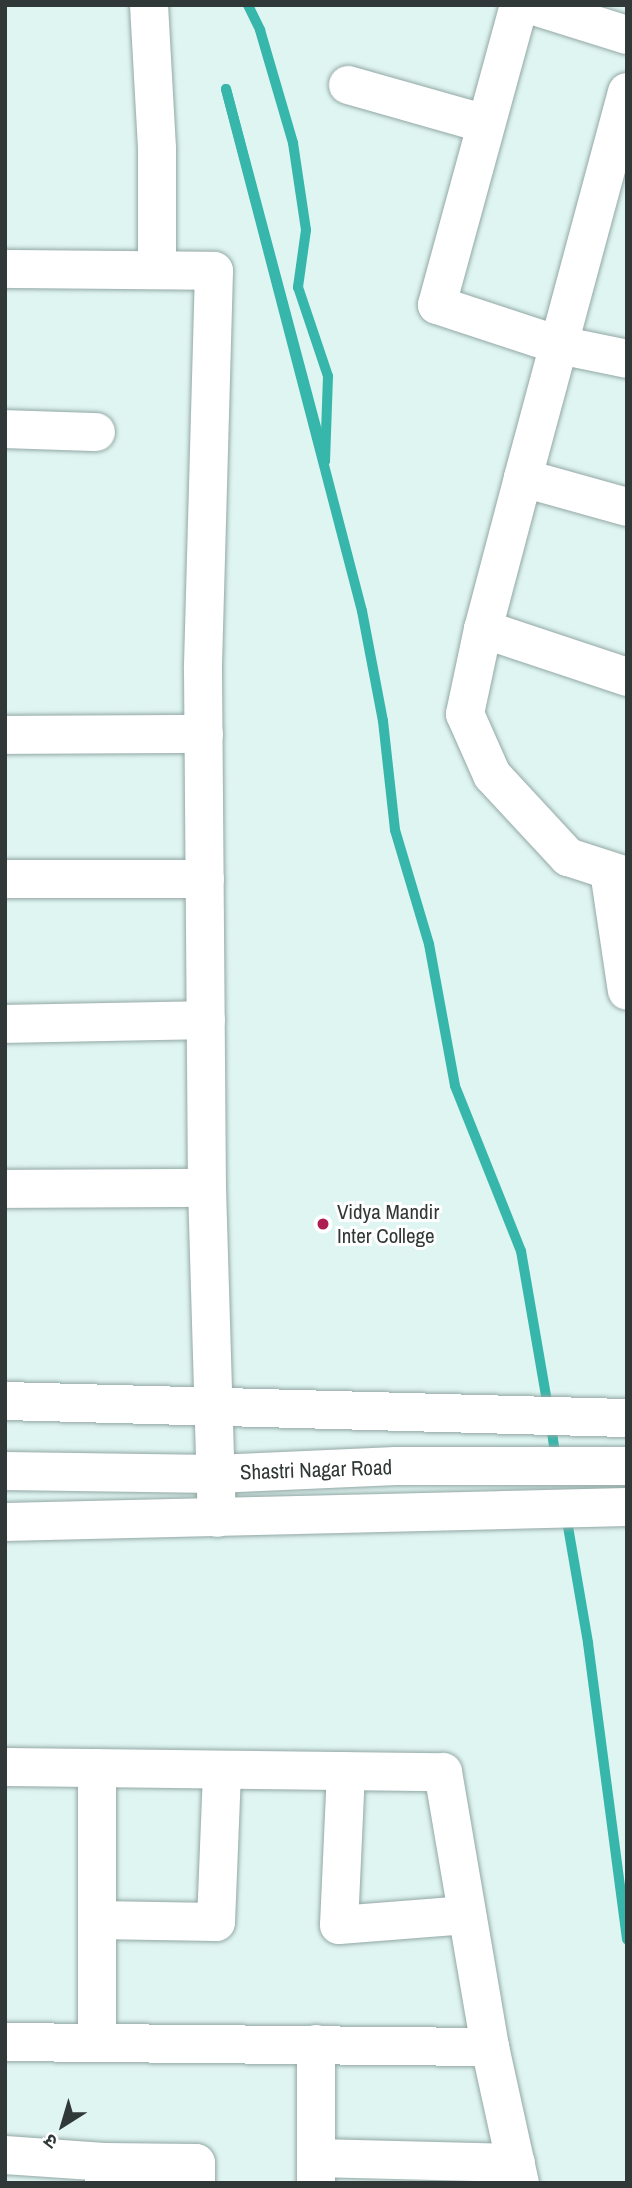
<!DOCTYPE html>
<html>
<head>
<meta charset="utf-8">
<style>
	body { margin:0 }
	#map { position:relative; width:632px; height:2188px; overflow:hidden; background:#dff5f1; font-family:"Archivo Narrow","Noto Sans Devanagari",sans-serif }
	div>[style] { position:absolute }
	.stream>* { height:10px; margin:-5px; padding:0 5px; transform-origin:5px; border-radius:5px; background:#37b6ab }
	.roads { filter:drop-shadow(0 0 2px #93a8a5) drop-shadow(0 0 2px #93a8a5) }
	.minor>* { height:38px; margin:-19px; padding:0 19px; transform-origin:19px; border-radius:19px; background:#fff }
	.highway>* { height:38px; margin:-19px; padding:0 19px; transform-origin:19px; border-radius:19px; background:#fff }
	.dots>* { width:19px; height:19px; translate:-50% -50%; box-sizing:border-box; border:4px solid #fff; border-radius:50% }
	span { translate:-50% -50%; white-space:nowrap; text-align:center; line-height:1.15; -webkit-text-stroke:6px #fff; paint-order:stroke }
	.poi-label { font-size:21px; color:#303937 }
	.left { translate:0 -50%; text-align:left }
	.street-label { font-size:21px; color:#303937 }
	.frame { position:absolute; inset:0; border:7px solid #303937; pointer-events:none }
	.north { position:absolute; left:28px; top:2090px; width:70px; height:70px; -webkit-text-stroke:5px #fff; paint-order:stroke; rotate:217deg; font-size:19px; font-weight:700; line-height:28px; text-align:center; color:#303937 }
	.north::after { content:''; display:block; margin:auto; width:24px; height:32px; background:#303937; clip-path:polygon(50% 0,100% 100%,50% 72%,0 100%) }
</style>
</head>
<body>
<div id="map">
	<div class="stream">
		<i style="left:248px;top:5px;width:28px;rotate:64deg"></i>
		<i style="left:260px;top:30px;width:118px;rotate:73.7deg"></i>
		<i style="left:293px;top:143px;width:88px;rotate:81.5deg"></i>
		<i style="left:306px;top:230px;width:58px;rotate:98deg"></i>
		<i style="left:298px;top:287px;width:94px;rotate:71.4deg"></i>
		<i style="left:328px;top:376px;width:85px;rotate:92deg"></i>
		<i style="left:325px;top:461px;width:385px;rotate:-104.9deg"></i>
		<i style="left:226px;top:89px;width:539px;rotate:75.4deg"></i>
		<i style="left:362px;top:611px;width:112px;rotate:79.2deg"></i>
		<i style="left:383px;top:721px;width:110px;rotate:83.7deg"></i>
		<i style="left:395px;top:830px;width:119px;rotate:73.4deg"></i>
		<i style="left:429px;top:944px;width:144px;rotate:79.6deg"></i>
		<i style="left:455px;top:1086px;width:178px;rotate:68.2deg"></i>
		<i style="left:521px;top:1251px;width:158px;rotate:80.2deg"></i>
		<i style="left:551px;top:1425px;width:34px;rotate:82deg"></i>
		<i style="left:566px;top:1515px;width:130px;rotate:80.2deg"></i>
		<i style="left:588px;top:1643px;width:299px;rotate:82.5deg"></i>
	</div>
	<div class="roads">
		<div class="minor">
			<i style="left:149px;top:5px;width:143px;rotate:86.8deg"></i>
			<i style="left:157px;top:148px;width:122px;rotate:90deg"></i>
			<i style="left:519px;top:5px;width:311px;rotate:105.3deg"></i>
			<i style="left:437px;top:305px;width:128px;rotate:18.2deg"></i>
			<i style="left:559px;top:345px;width:69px;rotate:11.6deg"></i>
			<i style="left:531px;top:5px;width:101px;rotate:17.4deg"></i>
			<i style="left:348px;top:85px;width:143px;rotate:15.8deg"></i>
			<i style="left:627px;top:92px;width:400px;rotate:105.1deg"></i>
			<i style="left:523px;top:478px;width:108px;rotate:15.6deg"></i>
			<i style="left:5px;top:269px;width:209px;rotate:0.5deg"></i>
			<i style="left:214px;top:271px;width:399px;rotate:91.6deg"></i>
			<i style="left:203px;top:670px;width:518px;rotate:89.56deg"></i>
			<i style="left:207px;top:1188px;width:330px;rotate:88.3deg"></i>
			<i style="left:5px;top:429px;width:91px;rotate:1.9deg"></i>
			<i style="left:523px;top:478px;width:156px;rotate:104.8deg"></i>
			<i style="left:483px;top:629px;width:152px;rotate:18.4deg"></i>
			<i style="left:483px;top:629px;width:87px;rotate:102deg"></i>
			<i style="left:465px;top:714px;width:67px;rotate:66.1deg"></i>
			<i style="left:492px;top:775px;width:112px;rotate:47.2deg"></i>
			<i style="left:568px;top:857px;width:62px;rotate:17.9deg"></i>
			<i style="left:5px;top:735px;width:199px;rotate:-0.3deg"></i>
			<i style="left:609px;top:871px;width:121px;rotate:81.5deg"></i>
			<i style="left:5px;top:879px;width:200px"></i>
			<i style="left:5px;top:1024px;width:201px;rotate:-1.1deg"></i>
			<i style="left:5px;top:1189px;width:202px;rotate:-0.3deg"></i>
			<i style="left:5px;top:1401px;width:622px;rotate:1.57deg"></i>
			<i style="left:5px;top:1767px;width:438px;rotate:0.7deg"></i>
			<i style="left:443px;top:1772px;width:279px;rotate:80.3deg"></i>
			<i style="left:346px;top:1771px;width:154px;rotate:92.6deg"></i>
			<i style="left:339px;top:1925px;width:128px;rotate:-4.5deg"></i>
			<i style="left:97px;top:1920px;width:119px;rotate:1deg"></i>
			<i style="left:216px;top:1922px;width:152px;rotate:-87.7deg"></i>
			<i style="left:5px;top:2042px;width:485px;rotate:0.6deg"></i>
			<i style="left:490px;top:2047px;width:139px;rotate:77.6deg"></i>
			<i style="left:97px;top:2043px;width:275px;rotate:-90deg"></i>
			<i style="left:5px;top:2155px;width:99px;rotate:4deg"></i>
			<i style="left:316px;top:2158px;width:200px;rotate:1.4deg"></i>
			<i style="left:316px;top:2182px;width:138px;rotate:-90deg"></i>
			<i style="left:104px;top:2183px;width:21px;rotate:-90deg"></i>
			<i style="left:104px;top:2162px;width:92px;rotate:0.6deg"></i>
			<i style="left:196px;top:2163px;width:20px;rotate:90deg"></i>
		</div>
		<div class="highway">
			<i style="left:5px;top:1471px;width:210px;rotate:0.8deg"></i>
			<i style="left:215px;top:1474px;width:181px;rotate:-2.5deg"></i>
			<i style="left:396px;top:1466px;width:231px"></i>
			<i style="left:5px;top:1522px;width:622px;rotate:-1.38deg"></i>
		</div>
	</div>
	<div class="dots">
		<i style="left:323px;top:1224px;background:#ae1d52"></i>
	</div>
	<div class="poi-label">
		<span class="left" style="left:337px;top:1224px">Vidya Mandir<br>Inter College</span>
	</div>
	<div class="street-label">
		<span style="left:316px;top:1470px;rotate:-2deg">Shastri Nagar Road</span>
	</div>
	<div class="frame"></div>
	<div class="north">उ</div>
</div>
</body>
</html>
